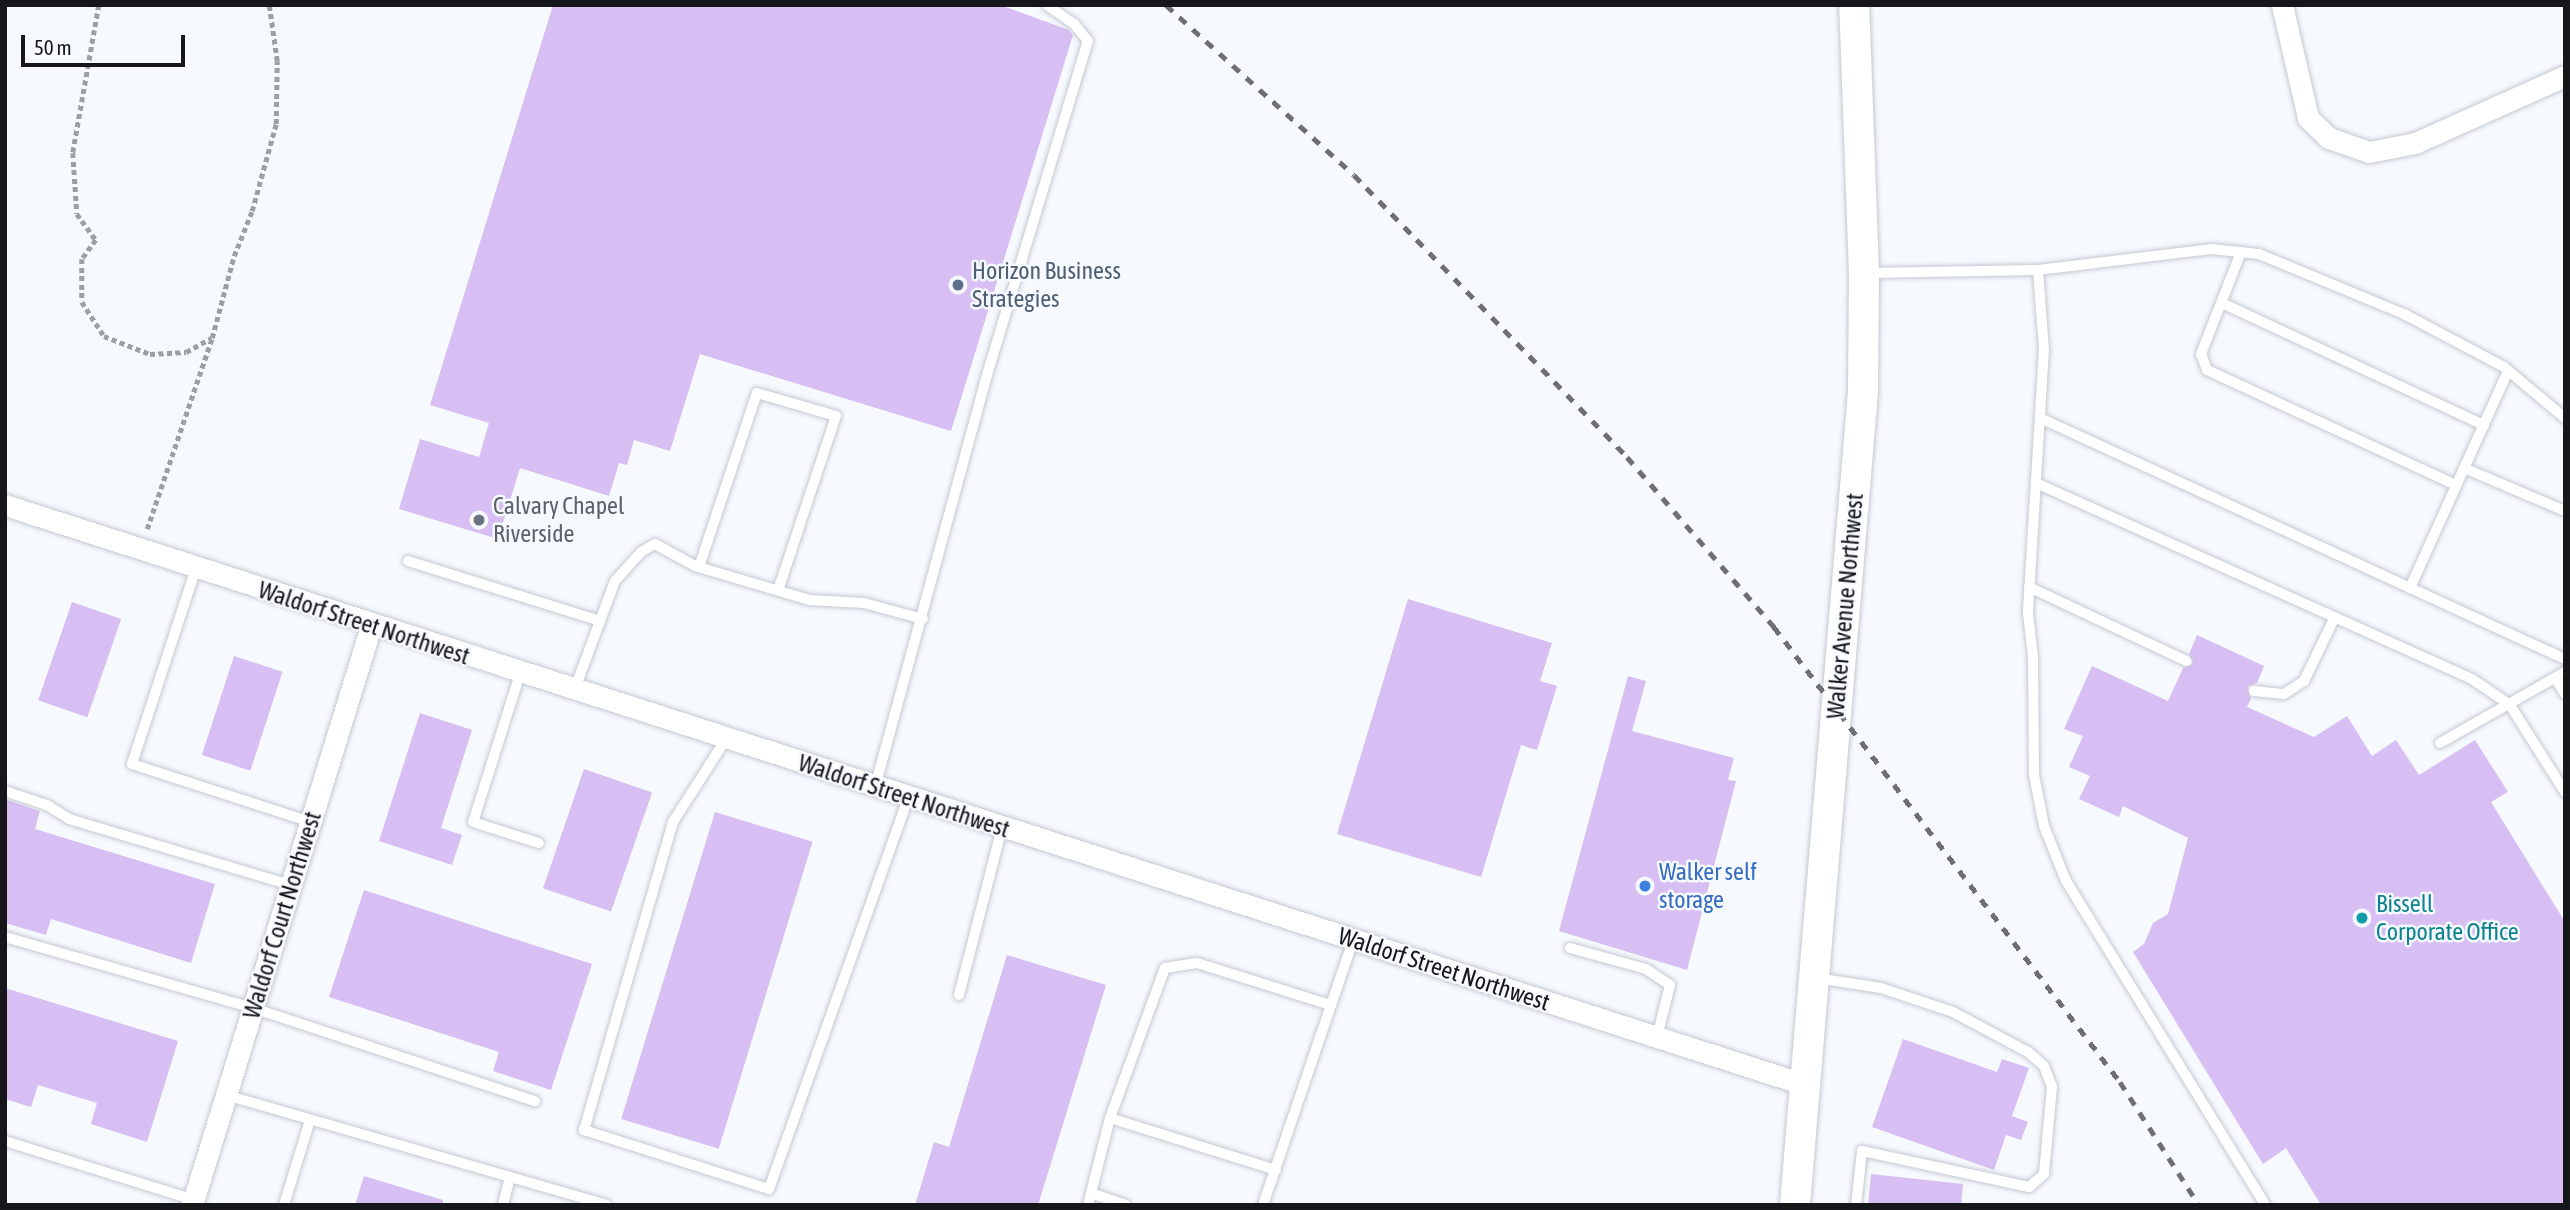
<!DOCTYPE html>
<html>
<head>
<meta charset="utf-8">
<style>
	body { margin:0 }
	#map { position:relative; width:2570px; height:1210px; overflow:hidden; background:#f6f9fe; font-family:"Asap Condensed",sans-serif }
	div>[style] { position:absolute }
	.building>* { inset:0; background:#d7bef3; transform-origin:0 0 }
	.path>* { height:4.5px; margin-top:-2.25px; transform-origin:0; background:repeating-linear-gradient(90deg,#9c9fa3 0 5px,transparent 0 8.5px) }
	.roads { filter:drop-shadow(0 0 2px #c4c9d1) drop-shadow(0 0 2px #c4c9d1) }
	.lane>* { height:10px; margin:-5px; padding:0 5px; transform-origin:5px; border-radius:5px; background:#fff }
	.street>* { height:21px; margin:-10.5px; padding:0 10.5px; transform-origin:10.5px; border-radius:10.5px; background:#fff }
	.secondary>* { height:30px; margin:-15px; padding:0 15px; transform-origin:15px; border-radius:15px; background:#fff }
	.rail>* { height:5px; margin-top:-2.5px; transform-origin:0; background:repeating-linear-gradient(90deg,#6d6f73 0 9px,transparent 0 18px) }
	.dots>* { width:19px; height:19px; translate:-50% -50%; box-sizing:border-box; border:4px solid #f6f9fe; border-radius:50% }
	span { translate:-50% -50%; white-space:nowrap; text-align:center; line-height:1.15; -webkit-text-stroke:5px #f6f9fe; paint-order:stroke }
	.service-label { font-size:24px; color:#4e5e75 }
	.left { translate:0 -50%; text-align:left }
	.worship-label { font-size:24px; color:#5b616d }
	.street-label { font-size:24px; color:#15171a }
	.shop-label { font-size:24px; color:#366cbe }
	.culture-label { font-size:24px; color:#0d838f }
	.frame { position:absolute; inset:0; border:7px solid #15171a; pointer-events:none }
	.scale { position:absolute; left:21px; top:35px; width:164px; height:32px; box-sizing:border-box; border:4px solid #15171a; border-top:0; padding-left:9px; font-size:21px; line-height:24px; white-space:nowrap; color:#15171a; -webkit-text-stroke:5px #f6f9fe; paint-order:stroke }
</style>
</head>
<body>
<div id="map">
	<div class="building">
		<i style="clip-path:polygon(553px 5px,1000px 5px,1069px 30px,1073px 35px,951px 431px,700px 354px,670px 451px,634px 440px,627px 465px,619px 463px,609px 496px,520px 468px,498px 539px,399px 509px,420px 439px,479px 457px,489px 423px,430px 405px)"></i>
		<i style="clip-path:polygon(1408px 599px,1552px 643px,1540px 681px,1557px 686px,1537px 750px,1521px 745px,1481px 877px,1337px 834px)"></i>
		<i style="left:72px;top:602px;width:52px;height:104px;rotate:19deg"></i>
		<i style="clip-path:polygon(2197px 635px,2264px 666px,2257px 683px,2247px 687px,2251px 698px,2247px 707px,2314px 737px,2347px 716px,2372px 756px,2396px 740px,2419px 775px,2475px 740px,2508px 792px,2491px 802px,2565px 922px,2565px 1205px,2321px 1205px,2286px 1148px,2263px 1164px,2133px 952px,2144px 944px,2153px 923px,2168px 914px,2188px 838px,2123px 806px,2119px 817px,2079px 799px,2090px 776px,2069px 767px,2083px 736px,2064px 729px,2092px 666px,2168px 701px,2183px 668px,2193px 664px,2189px 654px)"></i>
		<i style="left:234px;top:656px;width:51px;height:104px;rotate:18deg"></i>
		<i style="clip-path:polygon(1628px 676px,1646px 681px,1632px 731px,1734px 758px,1728px 780px,1736px 781px,1687px 970px,1559px 931px)"></i>
		<i style="clip-path:polygon(420px 713px,472px 730px,441px 828px,462px 835px,452px 865px,379px 841px)"></i>
		<i style="left:584px;top:769px;width:72px;height:126px;rotate:19deg"></i>
		<i style="clip-path:polygon(5px 799px,40px 811px,35px 829px,215px 884px,191px 963px,51px 919px,46px 935px,5px 923px)"></i>
		<i style="left:715px;top:812px;width:102px;height:321px;rotate:17deg"></i>
		<i style="clip-path:polygon(364px 890px,592px 964px,551px 1090px,493px 1071px,499px 1052px,329px 997px)"></i>
		<i style="clip-path:polygon(1007px 955px,1106px 985px,1038px 1205px,915px 1205px,934px 1142px,949px 1147px)"></i>
		<i style="clip-path:polygon(5px 988px,178px 1041px,147px 1142px,91px 1124px,97px 1103px,38px 1085px,31px 1107px,5px 1099px)"></i>
		<i style="clip-path:polygon(1903px 1039px,1997px 1072px,2002px 1059px,2029px 1068px,2012px 1116px,2028px 1122px,2021px 1140px,2006px 1135px,1994px 1170px,1872px 1127px)"></i>
		<i style="clip-path:polygon(1871px 1174px,1963px 1184px,1961px 1205px,1868px 1205px)"></i>
		<i style="clip-path:polygon(364px 1176px,443px 1200px,443px 1205px,355px 1205px)"></i>
	</div>
	<div class="path">
		<i style="left:99px;top:5px;width:150px;rotate:100deg"></i>
		<i style="left:73px;top:153px;width:61px;rotate:86.2deg"></i>
		<i style="left:77px;top:214px;width:32px;rotate:54deg"></i>
		<i style="left:96px;top:240px;width:24px;rotate:126deg"></i>
		<i style="left:82px;top:259px;width:43px;rotate:90deg"></i>
		<i style="left:82px;top:302px;width:40px;rotate:57.1deg"></i>
		<i style="left:104px;top:336px;width:49px;rotate:21.4deg"></i>
		<i style="left:150px;top:354px;width:36px;rotate:-3deg"></i>
		<i style="left:186px;top:352px;width:29px;rotate:-29deg"></i>
		<i style="left:147px;top:529px;width:202px;rotate:-71.2deg"></i>
		<i style="left:212px;top:338px;width:85px;rotate:-75deg"></i>
		<i style="left:234px;top:256px;width:48px;rotate:-68.2deg"></i>
		<i style="left:252px;top:211px;width:90px;rotate:-74.6deg"></i>
		<i style="left:276px;top:124px;width:63px;rotate:-89.1deg"></i>
		<i style="left:277px;top:61px;width:57px;rotate:-98.1deg"></i>
	</div>
	<div class="roads">
		<div class="lane">
			<i style="left:2241px;top:252px;width:110px;rotate:111.4deg"></i>
			<i style="left:2201px;top:354px;width:17px;rotate:69deg"></i>
			<i style="left:2207px;top:370px;width:274px;rotate:24.8deg"></i>
			<i style="left:2038px;top:270px;width:79px;rotate:85.7deg"></i>
			<i style="left:2044px;top:349px;width:264px;rotate:93.5deg"></i>
			<i style="left:2028px;top:613px;width:44px;rotate:83.5deg"></i>
			<i style="left:2033px;top:657px;width:118px;rotate:89.5deg"></i>
			<i style="left:2034px;top:775px;width:52px;rotate:78.9deg"></i>
			<i style="left:2044px;top:826px;width:59px;rotate:68.2deg"></i>
			<i style="left:2066px;top:881px;width:380px;rotate:58.4deg"></i>
			<i style="left:1867px;top:273px;width:171px;rotate:-1deg"></i>
			<i style="left:2038px;top:270px;width:174px;rotate:-6.9deg"></i>
			<i style="left:2211px;top:249px;width:48px;rotate:5.9deg"></i>
			<i style="left:2259px;top:254px;width:157px;rotate:22.5deg"></i>
			<i style="left:2404px;top:314px;width:113px;rotate:27.9deg"></i>
			<i style="left:2504px;top:367px;width:80px;rotate:39.9deg"></i>
			<i style="left:2224px;top:304px;width:287px;rotate:25deg"></i>
			<i style="left:2040px;top:418px;width:578px;rotate:24.66deg"></i>
			<i style="left:2464px;top:468px;width:110px;rotate:23.1deg"></i>
			<i style="left:2036px;top:483px;width:478px;rotate:24.2deg"></i>
			<i style="left:2472px;top:679px;width:46px;rotate:34.4deg"></i>
			<i style="left:2510px;top:705px;width:103px;rotate:57.7deg"></i>
			<i style="left:408px;top:561px;width:199px;rotate:17.3deg"></i>
			<i style="left:699px;top:567px;width:183px;rotate:-71.6deg"></i>
			<i style="left:757px;top:393px;width:82px;rotate:16.2deg"></i>
			<i style="left:836px;top:416px;width:183px;rotate:108.4deg"></i>
			<i style="left:196px;top:568px;width:206px;rotate:108.1deg"></i>
			<i style="left:132px;top:764px;width:188px;rotate:18deg"></i>
			<i style="left:2029px;top:587px;width:174px;rotate:25.2deg"></i>
			<i style="left:2410px;top:588px;width:238px;rotate:-65.7deg"></i>
			<i style="left:520px;top:674px;width:155px;rotate:107.6deg"></i>
			<i style="left:473px;top:822px;width:69px;rotate:17.7deg"></i>
			<i style="left:2555px;top:678px;width:19px;rotate:58deg"></i>
			<i style="left:574px;top:691px;width:117px;rotate:-69.6deg"></i>
			<i style="left:615px;top:581px;width:39px;rotate:-48deg"></i>
			<i style="left:641px;top:552px;width:16px;rotate:-30deg"></i>
			<i style="left:655px;top:544px;width:46px;rotate:28.8deg"></i>
			<i style="left:695px;top:566px;width:120px;rotate:16.5deg"></i>
			<i style="left:810px;top:600px;width:54px;rotate:3.2deg"></i>
			<i style="left:864px;top:603px;width:61px;rotate:15.2deg"></i>
			<i style="left:2254px;top:691px;width:30px;rotate:6deg"></i>
			<i style="left:2284px;top:694px;width:24px;rotate:-33deg"></i>
			<i style="left:2304px;top:681px;width:71px;rotate:-64.2deg"></i>
			<i style="left:726px;top:739px;width:98px;rotate:122.6deg"></i>
			<i style="left:673px;top:822px;width:321px;rotate:106.1deg"></i>
			<i style="left:584px;top:1130px;width:194px;rotate:17.7deg"></i>
			<i style="left:769px;top:1189px;width:415px;rotate:-70.4deg"></i>
			<i style="left:2440px;top:743px;width:144px;rotate:-29.6deg"></i>
			<i style="left:875px;top:787px;width:427px;rotate:-74.8deg"></i>
			<i style="left:987px;top:375px;width:349px;rotate:-73.2deg"></i>
			<i style="left:1088px;top:41px;width:22px;rotate:-129deg"></i>
			<i style="left:1074px;top:24px;width:33px;rotate:-145deg"></i>
			<i style="left:5px;top:791px;width:44px;rotate:18.4deg"></i>
			<i style="left:47px;top:805px;width:26px;rotate:32deg"></i>
			<i style="left:69px;top:819px;width:232px;rotate:16.6deg"></i>
			<i style="left:5px;top:937px;width:258px;rotate:16deg"></i>
			<i style="left:253px;top:1008px;width:297px;rotate:18.3deg"></i>
			<i style="left:1570px;top:948px;width:79px;rotate:15.4deg"></i>
			<i style="left:1646px;top:969px;width:29px;rotate:34deg"></i>
			<i style="left:1670px;top:985px;width:54px;rotate:104deg"></i>
			<i style="left:1816px;top:978px;width:66px;rotate:8.7deg"></i>
			<i style="left:1881px;top:988px;width:76px;rotate:18.4deg"></i>
			<i style="left:1953px;top:1012px;width:85px;rotate:28.1deg"></i>
			<i style="left:2028px;top:1052px;width:21px;rotate:41deg"></i>
			<i style="left:2044px;top:1066px;width:22px;rotate:69deg"></i>
			<i style="left:2052px;top:1087px;width:87px;rotate:95.3deg"></i>
			<i style="left:2044px;top:1174px;width:20px;rotate:139deg"></i>
			<i style="left:2029px;top:1187px;width:171px;rotate:-167.8deg"></i>
			<i style="left:1862px;top:1151px;width:54px;rotate:96.3deg"></i>
			<i style="left:959px;top:995px;width:172px;rotate:-75.6deg"></i>
			<i style="left:226px;top:1095px;width:396px;rotate:16.1deg"></i>
			<i style="left:5px;top:1141px;width:198px;rotate:17.3deg"></i>
			<i style="left:1276px;top:1170px;width:174px;rotate:-162.6deg"></i>
			<i style="left:1110px;top:1118px;width:160px;rotate:-69.9deg"></i>
			<i style="left:1165px;top:968px;width:32px;rotate:-9deg"></i>
			<i style="left:1197px;top:963px;width:139px;rotate:17.5deg"></i>
			<i style="left:1091px;top:1193px;width:37px;rotate:19deg"></i>
			<i style="left:284px;top:1205px;width:89px;rotate:-73deg"></i>
			<i style="left:503px;top:1205px;width:29px;rotate:-76deg"></i>
			<i style="left:1088px;top:1205px;width:90px;rotate:-75.8deg"></i>
			<i style="left:1263px;top:1205px;width:280px;rotate:-71.2deg"></i>
		</div>
		<div class="street">
			<i style="left:2282px;top:5px;width:116px;rotate:77deg"></i>
			<i style="left:2308px;top:118px;width:29px;rotate:44deg"></i>
			<i style="left:2329px;top:138px;width:42px;rotate:19.3deg"></i>
			<i style="left:2369px;top:152px;width:47px;rotate:-11.1deg"></i>
			<i style="left:2415px;top:143px;width:164px;rotate:-24.1deg"></i>
			<i style="left:5px;top:505px;width:1889px;rotate:17.85deg"></i>
			<i style="left:192px;top:1205px;width:606px;rotate:-72.82deg"></i>
		</div>
		<div class="secondary">
			<i style="left:1795px;top:1205px;width:817px;rotate:-85.22deg"></i>
			<i style="left:1863px;top:391px;width:118px;rotate:-89.5deg"></i>
			<i style="left:1864px;top:273px;width:268px;rotate:-92.1deg"></i>
		</div>
	</div>
	<div class="rail">
		<i style="left:1166px;top:5px;width:253px;rotate:42.1deg"></i>
		<i style="left:1354px;top:175px;width:392px;rotate:45.9deg"></i>
		<i style="left:1627px;top:457px;width:225px;rotate:49.1deg"></i>
		<i style="left:1774px;top:627px;width:572px;rotate:52.75deg"></i>
		<i style="left:2120px;top:1082px;width:146px;rotate:57.3deg"></i>
	</div>
	<div class="dots">
		<i style="left:958px;top:285px;background:#5c6f8a"></i>
		<i style="left:479px;top:520px;background:#6b7280"></i>
		<i style="left:1645px;top:886px;background:#3f7fe0"></i>
		<i style="left:2362px;top:918px;background:#0f9aa8"></i>
	</div>
	<div class="service-label">
		<span class="left" style="left:972px;top:285px">Horizon Business<br>Strategies</span>
	</div>
	<div class="worship-label">
		<span class="left" style="left:493px;top:520px">Calvary Chapel<br>Riverside</span>
	</div>
	<div class="street-label">
		<span style="left:1845px;top:606px;rotate:-85deg">Walker Avenue Northwest</span>
		<span style="left:364px;top:623px;rotate:18deg">Waldorf Street Northwest</span>
		<span style="left:904px;top:796px;rotate:18deg">Waldorf Street Northwest</span>
		<span style="left:282px;top:915px;rotate:-73deg">Waldorf Court Northwest</span>
		<span style="left:1444px;top:969px;rotate:18deg">Waldorf Street Northwest</span>
	</div>
	<div class="shop-label">
		<span class="left" style="left:1659px;top:886px">Walker self<br>storage</span>
	</div>
	<div class="culture-label">
		<span class="left" style="left:2376px;top:918px">Bissell<br>Corporate Office</span>
	</div>
	<div class="frame"></div>
	<div class="scale">50 m</div>
</div>
</body>
</html>
